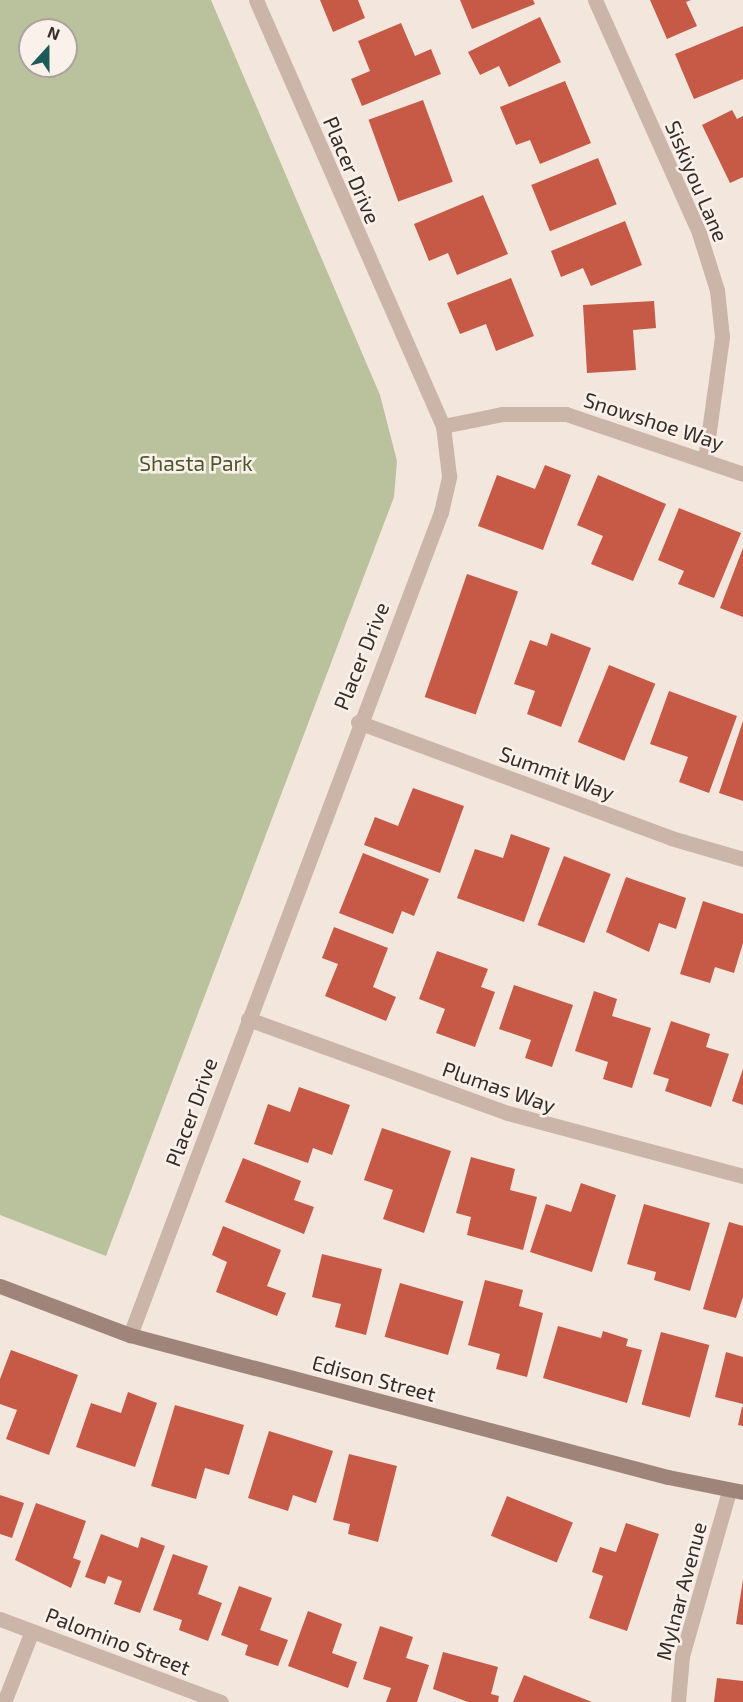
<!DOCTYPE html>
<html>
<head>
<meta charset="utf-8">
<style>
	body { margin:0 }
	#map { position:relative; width:743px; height:1702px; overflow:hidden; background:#f3e6dd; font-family:"Exo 2",sans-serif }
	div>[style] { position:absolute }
	.green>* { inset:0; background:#b9c29d }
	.building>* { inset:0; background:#c75947; transform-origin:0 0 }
	.street>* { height:15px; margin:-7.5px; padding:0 7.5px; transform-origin:7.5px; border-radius:7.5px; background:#cbb5a9 }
	.secondary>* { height:15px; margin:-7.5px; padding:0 7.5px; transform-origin:7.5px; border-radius:7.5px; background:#9f847a }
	span { translate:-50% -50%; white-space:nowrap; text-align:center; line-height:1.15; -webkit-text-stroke:5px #faf1ea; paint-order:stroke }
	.street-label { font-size:21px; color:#382c29 }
	.park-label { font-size:21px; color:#4b562c }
	.north { position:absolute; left:18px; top:18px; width:60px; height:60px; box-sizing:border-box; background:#faf1ea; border:2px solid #aca29d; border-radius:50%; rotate:21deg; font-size:16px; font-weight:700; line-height:24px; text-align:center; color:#382c29 }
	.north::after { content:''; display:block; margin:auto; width:21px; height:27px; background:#1e5a58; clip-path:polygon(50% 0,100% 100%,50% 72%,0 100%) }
</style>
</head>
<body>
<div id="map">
	<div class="green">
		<i style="clip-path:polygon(evenodd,0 0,211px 0,380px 395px,397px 461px,394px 497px,106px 1256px,0 1215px,0 0,30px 30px,66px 30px,66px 66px,30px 66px,30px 30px)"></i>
	</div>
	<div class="building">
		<i style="clip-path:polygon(320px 0,358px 0,365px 18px,333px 32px)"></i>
		<i style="clip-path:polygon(460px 0,533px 0,535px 4px,472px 29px)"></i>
		<i style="clip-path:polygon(650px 0,691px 0,686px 2px,697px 26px,667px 39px)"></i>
		<i style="clip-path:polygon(540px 17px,561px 62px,509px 87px,499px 66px,480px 75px,468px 52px)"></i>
		<i style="clip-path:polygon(401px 23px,415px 56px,431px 49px,441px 74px,362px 106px,351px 79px,370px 71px,358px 41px)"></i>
		<i style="clip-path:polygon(743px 26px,743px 79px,694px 99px,675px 54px)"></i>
		<i style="clip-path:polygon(565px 81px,591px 143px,540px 164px,530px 140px,516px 145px,500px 107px)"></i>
		<i style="left:423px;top:100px;width:87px;height:58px;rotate:70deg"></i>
		<i style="clip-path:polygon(732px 110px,737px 119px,743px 116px,743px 177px,730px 183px,702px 125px)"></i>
		<i style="left:598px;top:158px;width:50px;height:72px;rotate:68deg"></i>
		<i style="clip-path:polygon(483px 195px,508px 254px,457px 275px,448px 253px,429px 261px,414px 224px)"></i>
		<i style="clip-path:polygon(625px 221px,642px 265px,591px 286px,583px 268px,561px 277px,551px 251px)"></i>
		<i style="clip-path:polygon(511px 278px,534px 336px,496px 351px,486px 324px,460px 334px,447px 303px)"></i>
		<i style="clip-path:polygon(654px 301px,656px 328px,633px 330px,636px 370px,587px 373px,583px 305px)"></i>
		<i style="clip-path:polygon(545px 465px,571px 475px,543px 550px,478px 526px,497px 475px,535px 489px)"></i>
		<i style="clip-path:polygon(598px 475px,666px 504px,633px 581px,591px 564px,603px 536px,577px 525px)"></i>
		<i style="clip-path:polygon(679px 508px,741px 533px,714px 598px,678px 584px,684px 571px,658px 560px)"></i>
		<i style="clip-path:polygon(743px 548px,743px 617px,720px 608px)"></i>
		<i style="left:467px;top:574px;width:54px;height:130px;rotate:19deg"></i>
		<i style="clip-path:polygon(551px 633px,591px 648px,561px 727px,527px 714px,535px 691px,514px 684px,530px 640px,547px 646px)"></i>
		<i style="left:609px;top:665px;width:50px;height:83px;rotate:22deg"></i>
		<i style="clip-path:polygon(669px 691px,737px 716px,709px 793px,679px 782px,688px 757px,650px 744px)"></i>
		<i style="clip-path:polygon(743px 721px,743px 801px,719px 793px)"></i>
		<i style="clip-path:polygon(413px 788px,464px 806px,440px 873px,364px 845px,375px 817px,398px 826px)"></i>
		<i style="clip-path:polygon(511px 834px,550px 848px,524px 922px,457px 898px,475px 849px,503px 858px)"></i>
		<i style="clip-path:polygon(363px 853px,429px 879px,414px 916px,402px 911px,393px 934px,339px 913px)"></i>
		<i style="left:564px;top:856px;width:50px;height:74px;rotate:21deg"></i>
		<i style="clip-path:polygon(626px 877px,686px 898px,676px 929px,659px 923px,649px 952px,606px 932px)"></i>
		<i style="clip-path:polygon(703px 901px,743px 914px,743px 943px,734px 973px,715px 967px,710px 983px,680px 974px)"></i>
		<i style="clip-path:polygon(334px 927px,388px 948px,373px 987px,396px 997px,386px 1021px,325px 996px,338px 964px,322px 958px)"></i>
		<i style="clip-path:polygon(437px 951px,488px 969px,481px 987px,495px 992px,475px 1047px,436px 1033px,445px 1009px,419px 999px)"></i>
		<i style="clip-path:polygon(514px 985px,573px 1005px,552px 1067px,525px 1058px,531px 1040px,499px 1029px)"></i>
		<i style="clip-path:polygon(594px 991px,617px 999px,612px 1016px,651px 1028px,632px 1088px,603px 1079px,608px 1062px,575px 1051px)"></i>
		<i style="clip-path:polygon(671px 1021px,710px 1034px,706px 1047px,729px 1054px,711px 1107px,665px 1091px,669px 1079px,653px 1074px)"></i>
		<i style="clip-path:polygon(743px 1069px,743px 1105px,732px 1101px)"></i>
		<i style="clip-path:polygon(299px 1087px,350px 1105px,332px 1155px,313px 1148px,308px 1163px,254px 1144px,268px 1104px,290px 1112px)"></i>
		<i style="clip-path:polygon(382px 1128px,451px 1151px,424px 1233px,383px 1219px,393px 1190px,364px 1180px)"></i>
		<i style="clip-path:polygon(471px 1157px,515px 1169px,510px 1190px,537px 1197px,523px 1250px,467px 1235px,471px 1217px,456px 1213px)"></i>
		<i style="clip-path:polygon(243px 1158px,301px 1181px,294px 1200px,314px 1207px,304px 1234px,225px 1202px)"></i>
		<i style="clip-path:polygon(581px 1183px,616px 1195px,592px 1272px,530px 1252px,546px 1204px,571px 1212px)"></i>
		<i style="clip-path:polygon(644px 1204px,710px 1223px,690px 1291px,654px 1280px,656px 1272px,627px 1264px)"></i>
		<i style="clip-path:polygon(729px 1222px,743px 1226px,743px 1297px,736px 1318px,703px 1309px)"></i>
		<i style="clip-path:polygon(223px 1226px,281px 1250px,267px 1286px,286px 1293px,277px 1316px,216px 1292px,227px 1262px,212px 1255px)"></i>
		<i style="clip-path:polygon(322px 1254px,382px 1269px,366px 1335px,335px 1327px,341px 1304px,312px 1297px)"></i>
		<i style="clip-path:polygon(485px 1280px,523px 1290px,519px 1306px,543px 1313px,527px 1377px,496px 1369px,500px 1354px,468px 1345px)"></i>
		<i style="left:400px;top:1283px;width:66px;height:56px;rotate:16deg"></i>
		<i style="clip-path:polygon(558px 1326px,601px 1338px,603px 1331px,628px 1339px,626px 1346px,642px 1350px,627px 1403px,543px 1378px)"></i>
		<i style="left:661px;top:1332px;width:50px;height:75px;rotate:15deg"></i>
		<i style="clip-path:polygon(11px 1350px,78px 1375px,49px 1455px,6px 1439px,17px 1410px,0 1404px,0 1379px)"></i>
		<i style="clip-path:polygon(726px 1352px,743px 1357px,743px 1404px,715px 1397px)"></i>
		<i style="clip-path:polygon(128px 1392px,157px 1403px,135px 1467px,76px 1447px,91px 1403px,121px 1413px)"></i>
		<i style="clip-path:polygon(175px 1405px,244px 1425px,229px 1475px,205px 1468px,196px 1499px,151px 1486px)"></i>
		<i style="clip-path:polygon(742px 1407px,743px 1407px,743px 1426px,738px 1425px)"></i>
		<i style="clip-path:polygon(269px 1431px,333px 1451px,316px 1503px,293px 1495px,288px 1511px,248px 1498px)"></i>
		<i style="clip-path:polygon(349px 1454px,397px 1466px,378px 1542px,348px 1534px,350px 1524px,333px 1520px)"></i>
		<i style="clip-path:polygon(0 1495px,24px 1503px,12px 1538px,0 1534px)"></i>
		<i style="left:507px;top:1496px;width:71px;height:43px;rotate:22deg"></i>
		<i style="clip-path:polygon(36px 1503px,86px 1521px,73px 1558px,81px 1561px,71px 1588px,15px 1560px)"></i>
		<i style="clip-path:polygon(626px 1523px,659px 1534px,627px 1631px,589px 1618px,603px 1576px,592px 1572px,600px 1547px,616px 1552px)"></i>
		<i style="clip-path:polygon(101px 1534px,138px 1548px,141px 1537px,165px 1546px,140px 1613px,114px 1604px,122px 1581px,108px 1576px,105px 1584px,85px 1577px)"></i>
		<i style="clip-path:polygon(173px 1554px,208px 1566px,198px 1594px,222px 1603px,208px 1641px,179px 1630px,182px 1620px,153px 1610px)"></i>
		<i style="clip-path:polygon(743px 1580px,743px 1625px,736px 1624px)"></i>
		<i style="clip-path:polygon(239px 1586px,272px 1598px,260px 1630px,288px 1640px,278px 1666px,245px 1655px,248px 1645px,221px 1635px)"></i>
		<i style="clip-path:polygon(308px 1611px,342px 1624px,332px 1653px,357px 1662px,348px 1688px,288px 1666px)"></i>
		<i style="clip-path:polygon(380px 1626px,413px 1637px,406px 1658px,429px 1665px,417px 1702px,386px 1702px,391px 1688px,363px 1679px)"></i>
		<i style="clip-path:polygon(443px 1652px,498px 1667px,491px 1694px,499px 1696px,498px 1702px,468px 1702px,433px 1689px)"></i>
		<i style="clip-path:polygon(524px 1675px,592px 1702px,513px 1702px)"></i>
		<i style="clip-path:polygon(717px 1678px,743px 1681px,743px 1702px,714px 1702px)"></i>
	</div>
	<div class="street">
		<i style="left:595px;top:0;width:255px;rotate:65.9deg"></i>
		<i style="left:699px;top:233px;width:60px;rotate:72.5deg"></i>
		<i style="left:717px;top:290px;width:47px;rotate:83.9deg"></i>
		<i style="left:722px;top:337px;width:123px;rotate:97.9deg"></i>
		<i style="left:443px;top:426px;width:60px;rotate:-11.5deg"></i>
		<i style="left:502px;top:414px;width:64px"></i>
		<i style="left:566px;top:414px;width:187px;rotate:18.7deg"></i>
		<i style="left:358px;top:722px;width:334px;rotate:20.3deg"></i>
		<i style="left:671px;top:838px;width:75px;rotate:16.3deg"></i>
		<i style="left:248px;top:1019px;width:276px;rotate:19.9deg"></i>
		<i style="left:508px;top:1113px;width:243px;rotate:15deg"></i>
		<i style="left:130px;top:1335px;width:880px;rotate:-69.3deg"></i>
		<i style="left:441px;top:512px;width:37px;rotate:-77deg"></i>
		<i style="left:449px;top:476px;width:50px;rotate:-96.8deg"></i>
		<i style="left:443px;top:426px;width:465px;rotate:-113.7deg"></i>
		<i style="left:0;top:1619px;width:236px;rotate:20.6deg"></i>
		<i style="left:4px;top:1702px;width:76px;rotate:-68.5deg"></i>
		<i style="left:678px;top:1702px;width:46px;rotate:-85deg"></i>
		<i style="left:682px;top:1656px;width:172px;rotate:-74.1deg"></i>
	</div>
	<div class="secondary">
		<i style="left:0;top:1286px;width:139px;rotate:20.7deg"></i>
		<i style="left:130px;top:1335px;width:556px;rotate:14.79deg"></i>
		<i style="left:668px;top:1477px;width:76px;rotate:11.3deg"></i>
	</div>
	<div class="street-label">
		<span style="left:352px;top:170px;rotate:67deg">Placer Drive</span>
		<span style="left:697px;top:181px;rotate:67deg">Siskiyou Lane</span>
		<span style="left:654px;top:421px;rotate:18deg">Snowshoe Way</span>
		<span style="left:361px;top:656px;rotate:-68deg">Placer Drive</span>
		<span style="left:557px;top:773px;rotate:20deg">Summit Way</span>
		<span style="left:499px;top:1087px;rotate:19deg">Plumas Way</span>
		<span style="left:191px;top:1112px;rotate:-70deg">Placer Drive</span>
		<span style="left:374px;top:1378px;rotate:15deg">Edison Street</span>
		<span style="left:681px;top:1591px;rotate:-75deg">Mylnar Avenue</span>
		<span style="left:118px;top:1641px;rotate:21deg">Palomino Street</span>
	</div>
	<div class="park-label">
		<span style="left:196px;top:463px">Shasta Park</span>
	</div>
	<div class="north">N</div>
</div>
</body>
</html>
